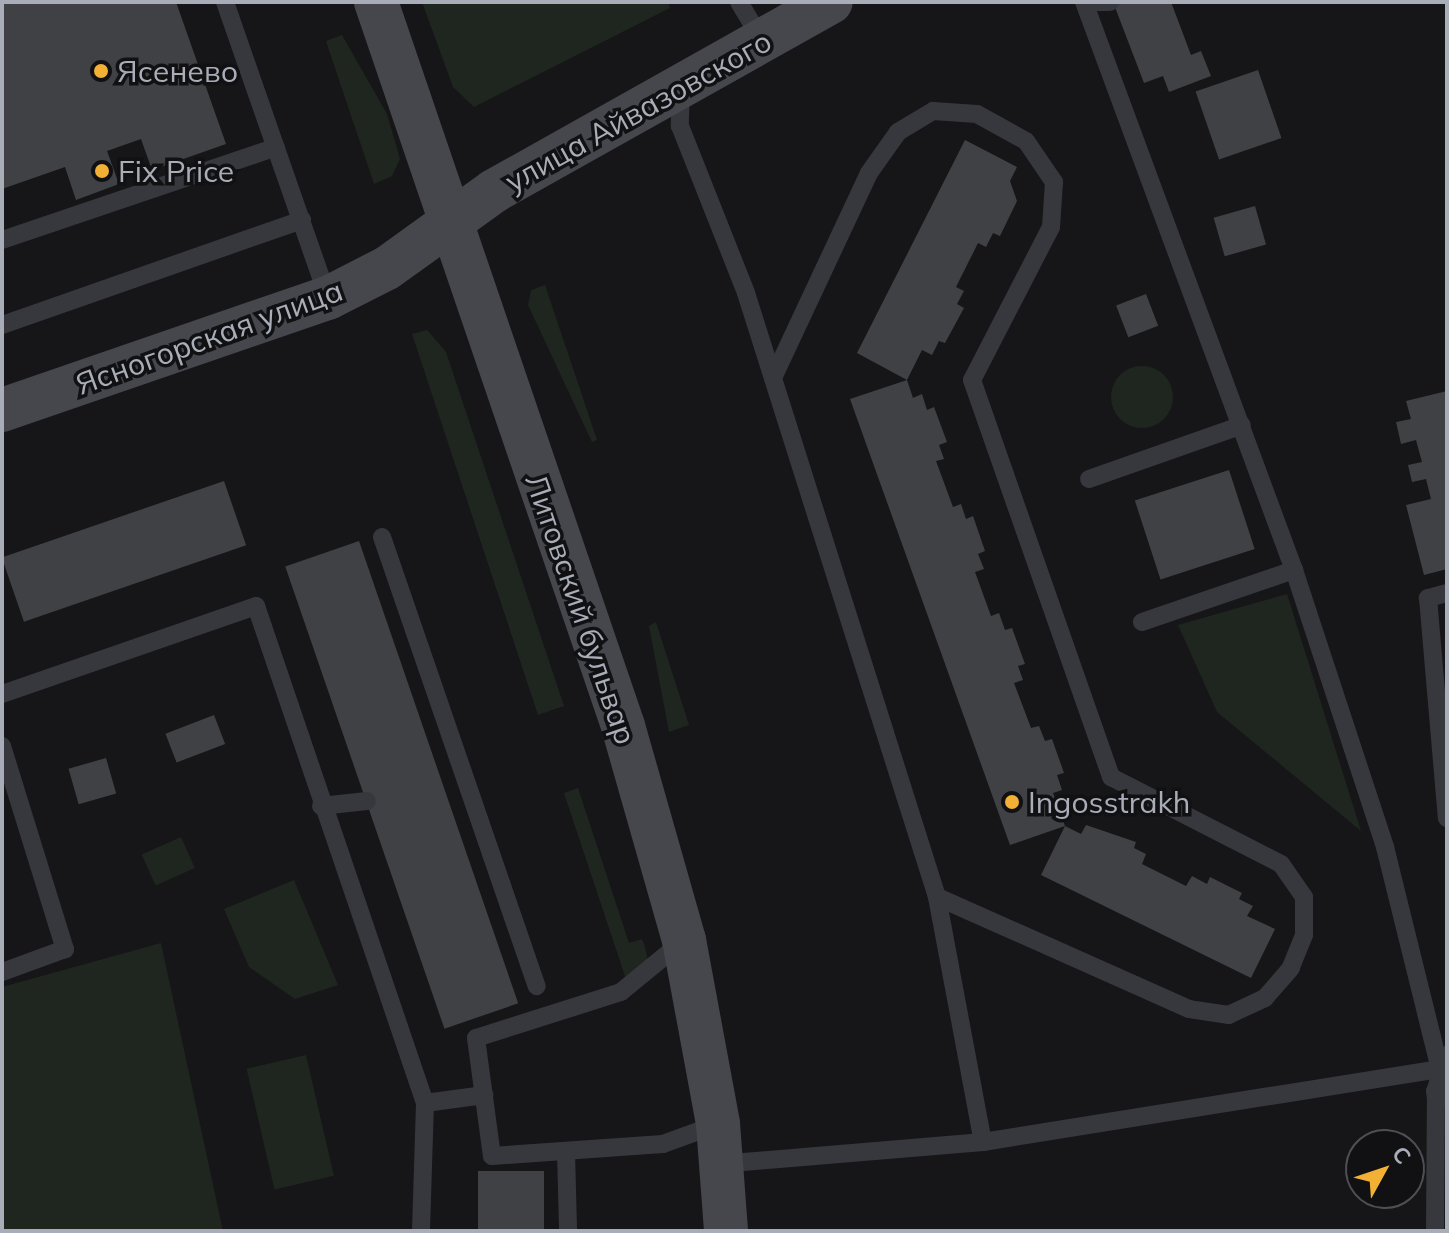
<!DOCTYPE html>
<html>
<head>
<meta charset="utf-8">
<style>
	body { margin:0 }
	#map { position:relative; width:1449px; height:1233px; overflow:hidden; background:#161618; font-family:Mulish,sans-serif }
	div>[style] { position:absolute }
	.green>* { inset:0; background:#1e261f; transform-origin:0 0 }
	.round { border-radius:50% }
	.building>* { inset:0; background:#404145; transform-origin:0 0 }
	.service>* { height:18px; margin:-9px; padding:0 9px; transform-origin:9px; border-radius:9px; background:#37383d }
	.secondary>* { height:44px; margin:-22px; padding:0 22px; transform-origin:22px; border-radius:22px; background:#45474d }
	.dots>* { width:22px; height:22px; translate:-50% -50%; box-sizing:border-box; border:4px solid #111113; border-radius:50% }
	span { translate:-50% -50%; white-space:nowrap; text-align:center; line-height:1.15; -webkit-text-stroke:7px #111113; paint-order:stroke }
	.poi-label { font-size:30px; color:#a8adb8 }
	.left { translate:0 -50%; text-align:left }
	.street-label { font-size:30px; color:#a8adb8 }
	.frame { position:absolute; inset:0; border:4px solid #a8adb8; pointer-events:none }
	.north { position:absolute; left:1345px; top:1129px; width:80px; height:80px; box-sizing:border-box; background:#111113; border:2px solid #4d4f55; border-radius:50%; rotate:50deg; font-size:22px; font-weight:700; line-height:32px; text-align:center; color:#a8adb8 }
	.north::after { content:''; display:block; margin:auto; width:28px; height:36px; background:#f2b134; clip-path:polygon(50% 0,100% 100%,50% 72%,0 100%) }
</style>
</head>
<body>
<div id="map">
	<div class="green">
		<i style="clip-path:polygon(422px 2px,668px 2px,670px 8px,474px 107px,453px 87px)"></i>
		<i style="clip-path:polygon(342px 35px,387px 114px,400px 159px,392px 176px,374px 184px,326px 41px)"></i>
		<i style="clip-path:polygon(545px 285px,597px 440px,592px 442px,528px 305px,531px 290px)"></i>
		<i style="clip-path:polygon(427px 330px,446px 352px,564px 706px,538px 715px,412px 334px)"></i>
		<i class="round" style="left:1111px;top:366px;width:62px;height:62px"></i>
		<i style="clip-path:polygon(1287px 594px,1361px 831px,1217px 712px,1178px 625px)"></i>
		<i style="clip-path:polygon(656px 622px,689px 725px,669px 732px,649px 626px)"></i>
		<i style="clip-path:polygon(578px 788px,629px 943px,642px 939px,645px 947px,649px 965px,626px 979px,564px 793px)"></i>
		<i style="left:181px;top:837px;width:34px;height:43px;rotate:66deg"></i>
		<i style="clip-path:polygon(294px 880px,338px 985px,295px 999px,249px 967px,224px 909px)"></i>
		<i style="clip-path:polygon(161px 943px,223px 1231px,2px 1231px,2px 987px)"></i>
		<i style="left:306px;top:1055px;width:124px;height:61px;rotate:77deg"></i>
	</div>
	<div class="building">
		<i style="clip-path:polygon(2px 2px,176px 2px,226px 144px,152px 170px,141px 139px,107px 151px,119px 184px,76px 200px,65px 167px,2px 189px)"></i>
		<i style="clip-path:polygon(1113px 2px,1171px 2px,1191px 55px,1201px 51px,1211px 76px,1169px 92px,1163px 76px,1144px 83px)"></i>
		<i style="left:1258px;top:70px;width:72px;height:66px;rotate:71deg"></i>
		<i style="clip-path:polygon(965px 140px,1017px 167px,1010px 181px,1017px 201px,1000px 236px,993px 233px,986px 247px,978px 243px,956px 287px,964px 291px,957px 304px,964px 308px,945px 343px,939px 341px,932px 355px,922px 350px,907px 380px,857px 353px)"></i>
		<i style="left:1255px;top:206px;width:40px;height:43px;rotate:74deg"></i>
		<i style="left:1146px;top:294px;width:34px;height:32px;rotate:69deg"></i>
		<i style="clip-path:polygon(907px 380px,913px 398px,922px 394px,927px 410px,934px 407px,947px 442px,939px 445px,944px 459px,936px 461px,953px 507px,961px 504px,966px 519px,973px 516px,985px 551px,978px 554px,984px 569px,975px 572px,991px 616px,999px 613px,1005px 630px,1012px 628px,1025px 664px,1018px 666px,1023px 680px,1014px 683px,1031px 728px,1039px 726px,1045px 741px,1052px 739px,1064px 773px,1057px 775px,1062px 790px,1053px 793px,1065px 826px,1010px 845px,850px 399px)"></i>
		<i style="clip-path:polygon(1447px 391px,1447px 569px,1424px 575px,1406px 505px,1431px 499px,1426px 479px,1412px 482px,1408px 465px,1422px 462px,1416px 440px,1401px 444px,1396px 422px,1411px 419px,1406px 401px)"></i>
		<i style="left:1229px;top:470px;width:83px;height:99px;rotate:72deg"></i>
		<i style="left:224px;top:481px;width:68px;height:235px;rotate:71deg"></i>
		<i style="left:359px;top:541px;width:489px;height:78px;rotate:71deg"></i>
		<i style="left:214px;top:715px;width:31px;height:52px;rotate:69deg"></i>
		<i style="left:106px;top:758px;width:37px;height:39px;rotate:74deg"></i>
		<i style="clip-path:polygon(1086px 825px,1136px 842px,1134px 848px,1146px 854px,1142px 864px,1186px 886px,1192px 876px,1207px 884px,1210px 877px,1242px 893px,1239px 899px,1253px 906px,1247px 916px,1275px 929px,1251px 978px,1041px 875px,1065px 826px,1081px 834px)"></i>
		<i style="left:478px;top:1171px;width:66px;height:60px"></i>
	</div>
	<div class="service">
		<i style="left:225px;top:2px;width:313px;rotate:70.8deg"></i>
		<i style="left:739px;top:2px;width:47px;rotate:59deg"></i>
		<i style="left:1084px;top:2px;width:606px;rotate:69.71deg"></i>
		<i style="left:1294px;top:570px;width:292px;rotate:71.8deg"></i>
		<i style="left:1385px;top:847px;width:229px;rotate:76.1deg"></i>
		<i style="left:1091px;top:2px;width:19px"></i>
		<i style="left:681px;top:89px;width:37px;rotate:92deg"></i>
		<i style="left:680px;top:126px;width:180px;rotate:68.4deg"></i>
		<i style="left:746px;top:293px;width:633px;rotate:72.45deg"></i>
		<i style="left:937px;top:897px;width:249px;rotate:79.4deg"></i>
		<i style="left:2px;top:240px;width:289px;rotate:-18.7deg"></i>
		<i style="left:2px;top:325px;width:318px;rotate:-19.3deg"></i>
		<i style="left:773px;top:378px;width:226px;rotate:-64.9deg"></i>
		<i style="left:869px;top:173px;width:50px;rotate:-54.7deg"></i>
		<i style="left:898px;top:132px;width:41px;rotate:-31deg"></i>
		<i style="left:933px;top:111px;width:44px;rotate:3.9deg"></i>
		<i style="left:977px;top:114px;width:56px;rotate:28.9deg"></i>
		<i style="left:1026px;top:141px;width:50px;rotate:55.7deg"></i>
		<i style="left:1054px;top:182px;width:45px;rotate:93.8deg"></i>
		<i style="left:1051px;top:227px;width:172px;rotate:117.3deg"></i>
		<i style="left:972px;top:380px;width:421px;rotate:70.7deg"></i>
		<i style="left:1111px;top:777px;width:191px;rotate:27.1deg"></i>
		<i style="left:1281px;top:864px;width:40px;rotate:55.1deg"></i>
		<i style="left:1304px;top:897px;width:38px;rotate:90deg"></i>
		<i style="left:1304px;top:935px;width:35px;rotate:112deg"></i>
		<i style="left:1291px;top:968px;width:40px;rotate:131deg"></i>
		<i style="left:1265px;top:998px;width:40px;rotate:155deg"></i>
		<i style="left:1229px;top:1015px;width:40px;rotate:-171.5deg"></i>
		<i style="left:1189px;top:1009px;width:276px;rotate:-156deg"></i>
		<i style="left:1089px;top:479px;width:162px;rotate:-19.4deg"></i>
		<i style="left:382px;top:537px;width:475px;rotate:71deg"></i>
		<i style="left:1447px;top:593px;width:20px;rotate:165deg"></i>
		<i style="left:1428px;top:598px;width:221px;rotate:85.1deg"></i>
		<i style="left:1142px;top:622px;width:161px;rotate:-18.9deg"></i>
		<i style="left:2px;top:694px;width:269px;rotate:-19.1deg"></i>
		<i style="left:256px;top:606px;width:525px;rotate:71.22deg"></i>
		<i style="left:425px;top:1103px;width:128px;rotate:91.8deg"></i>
		<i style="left:2px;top:746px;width:213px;rotate:72.8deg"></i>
		<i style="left:65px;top:949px;width:67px;rotate:159.9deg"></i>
		<i style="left:321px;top:806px;width:46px;rotate:-6.2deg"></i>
		<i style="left:683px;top:941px;width:80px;rotate:140.6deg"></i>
		<i style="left:621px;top:992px;width:152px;rotate:162.4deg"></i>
		<i style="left:476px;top:1038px;width:119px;rotate:82.3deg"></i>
		<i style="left:492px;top:1156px;width:171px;rotate:-4deg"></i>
		<i style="left:663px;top:1144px;width:59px;rotate:-20deg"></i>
		<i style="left:1447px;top:1055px;width:38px;rotate:108deg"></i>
		<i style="left:1435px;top:1091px;width:8px;rotate:83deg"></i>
		<i style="left:1436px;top:1099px;width:11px;rotate:-5deg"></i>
		<i style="left:425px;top:1103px;width:60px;rotate:-7.7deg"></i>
		<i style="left:566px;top:1152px;width:79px;rotate:88.5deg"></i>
		<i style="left:720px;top:1164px;width:264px;rotate:-4.8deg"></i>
		<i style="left:983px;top:1142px;width:463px;rotate:-9.1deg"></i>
		<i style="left:1435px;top:1231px;width:132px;rotate:-89.6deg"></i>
	</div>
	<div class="secondary">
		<i style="left:376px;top:2px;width:765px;rotate:71.16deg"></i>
		<i style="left:623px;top:726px;width:223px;rotate:74.1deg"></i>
		<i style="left:684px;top:940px;width:187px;rotate:79.5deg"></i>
		<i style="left:718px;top:1124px;width:107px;rotate:85.7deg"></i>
		<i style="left:2px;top:410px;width:345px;rotate:-19deg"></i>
		<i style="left:328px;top:298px;width:66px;rotate:-27deg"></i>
		<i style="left:387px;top:268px;width:132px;rotate:-35.7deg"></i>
		<i style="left:494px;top:191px;width:386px;rotate:-29.3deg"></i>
	</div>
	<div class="dots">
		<i style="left:101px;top:71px;background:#f2b134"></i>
		<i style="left:102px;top:171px;background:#f2b134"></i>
		<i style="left:1012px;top:802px;background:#f2b134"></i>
	</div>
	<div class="poi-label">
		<span class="left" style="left:117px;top:71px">Ясенево</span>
		<span class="left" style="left:118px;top:171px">Fix Price</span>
		<span class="left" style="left:1028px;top:802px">Ingosstrakh</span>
	</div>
	<div class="street-label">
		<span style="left:638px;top:111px;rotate:-29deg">улица Айвазовского</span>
		<span style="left:209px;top:337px;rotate:-20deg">Ясногорская улица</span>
		<span style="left:581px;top:609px;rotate:71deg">Литовский бульвар</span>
	</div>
	<div class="frame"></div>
	<div class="north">С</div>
</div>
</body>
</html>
